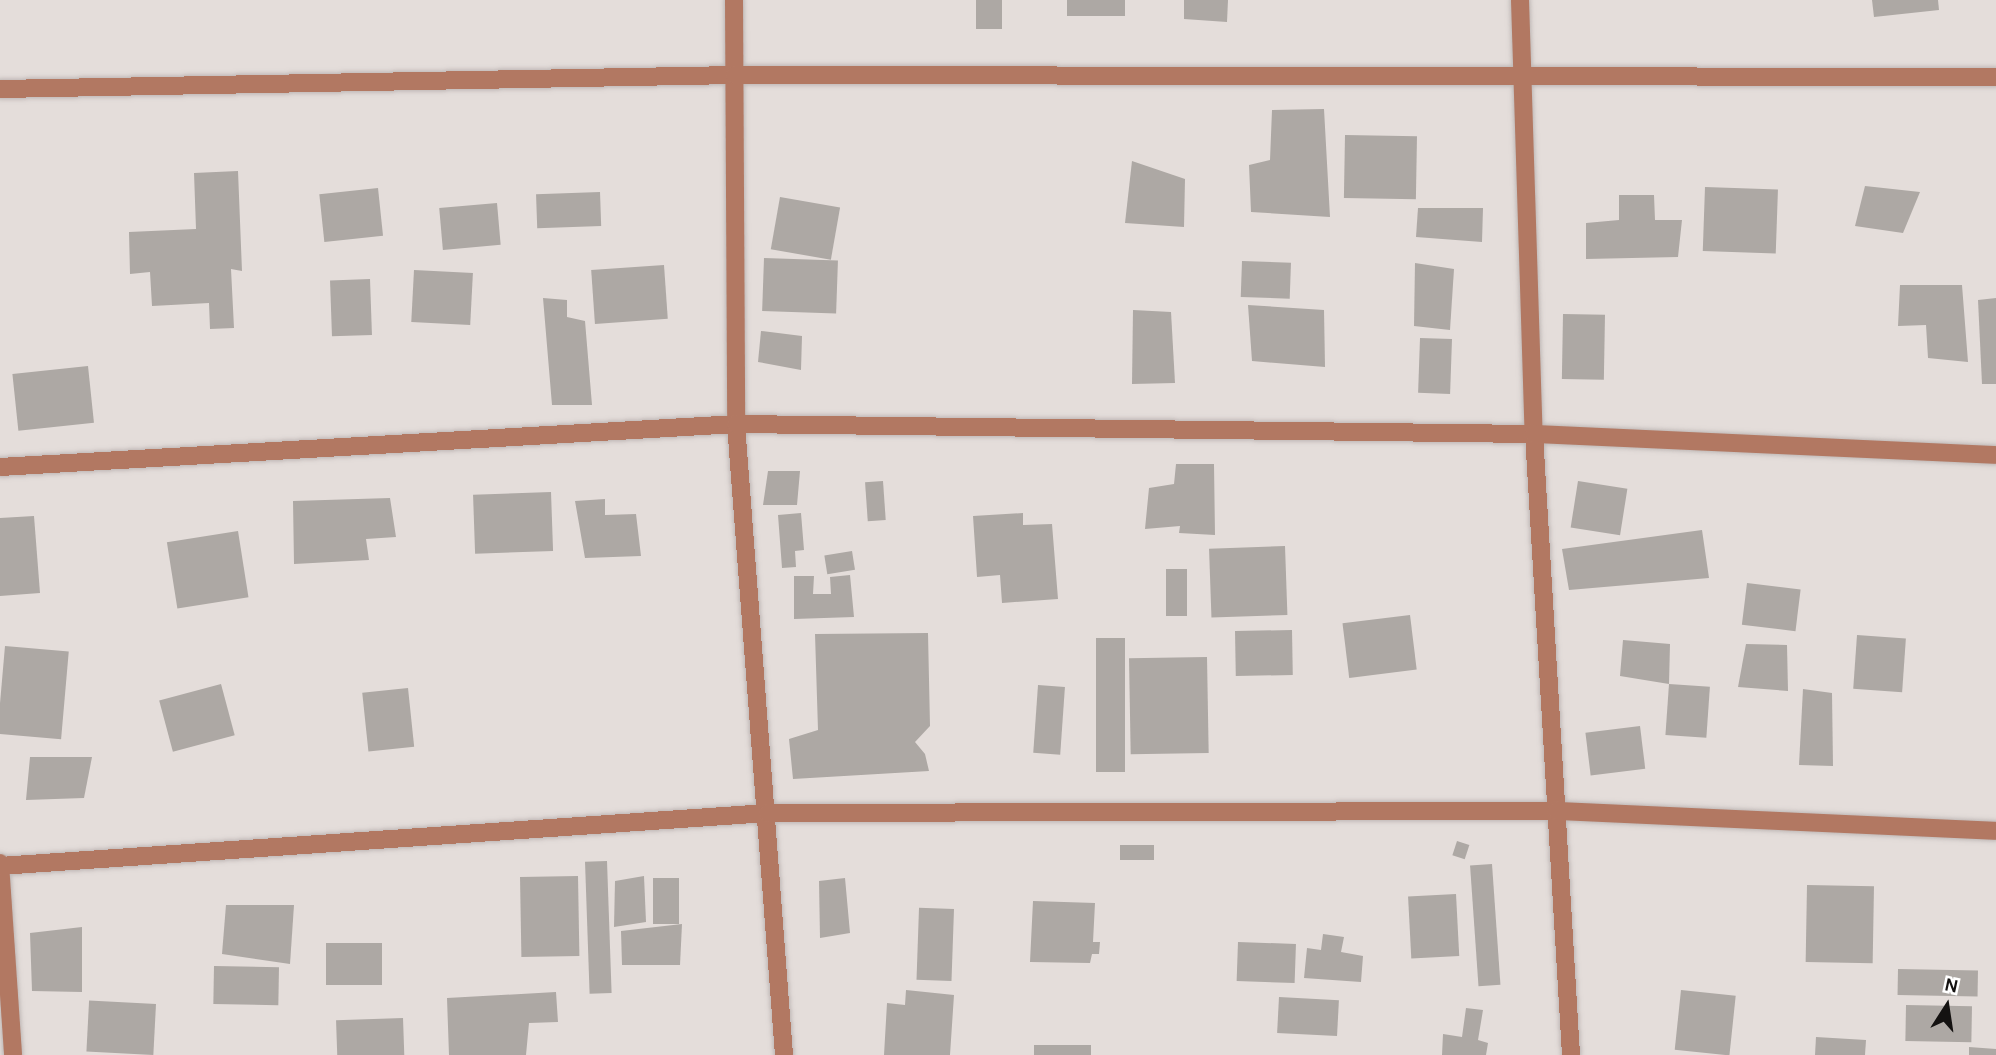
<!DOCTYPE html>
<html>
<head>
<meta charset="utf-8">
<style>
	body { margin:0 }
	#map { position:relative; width:1996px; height:1055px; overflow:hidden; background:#e4ddda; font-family:Karla,sans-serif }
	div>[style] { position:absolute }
	.building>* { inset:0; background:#ada8a4; transform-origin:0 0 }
	.roads { filter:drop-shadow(0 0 2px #bfb8b6) drop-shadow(0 0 2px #bfb8b6) }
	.minor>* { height:18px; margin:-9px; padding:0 9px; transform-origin:9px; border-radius:9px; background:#b27862 }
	span { translate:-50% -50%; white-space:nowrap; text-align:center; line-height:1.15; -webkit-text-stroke:5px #fff; paint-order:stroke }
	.north { position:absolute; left:1912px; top:971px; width:70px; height:70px; -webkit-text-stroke:5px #fff; paint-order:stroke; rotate:12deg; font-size:19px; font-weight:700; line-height:28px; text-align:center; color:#141211 }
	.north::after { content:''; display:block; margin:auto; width:24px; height:32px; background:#141211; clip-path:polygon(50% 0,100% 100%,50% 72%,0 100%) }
</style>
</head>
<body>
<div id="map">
	<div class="building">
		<i style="left:976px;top:0;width:26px;height:29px"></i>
		<i style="left:1067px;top:0;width:58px;height:16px"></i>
		<i style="clip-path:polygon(1184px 0,1228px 0,1227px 22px,1184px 19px)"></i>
		<i style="clip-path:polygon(1872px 0,1938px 0,1939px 10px,1874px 17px)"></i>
		<i style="clip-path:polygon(1324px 109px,1330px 217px,1251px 212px,1249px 165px,1270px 160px,1272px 110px)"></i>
		<i style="left:1345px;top:135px;width:72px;height:63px;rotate:1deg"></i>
		<i style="clip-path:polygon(1132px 161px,1185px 179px,1184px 227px,1125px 223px)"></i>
		<i style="clip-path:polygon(238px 171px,242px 271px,231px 269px,234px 328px,210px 329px,209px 303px,152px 306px,150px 272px,130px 274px,129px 232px,196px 229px,194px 173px)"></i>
		<i style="clip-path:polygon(1865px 186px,1920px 192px,1903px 233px,1855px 226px)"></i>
		<i style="left:1705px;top:187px;width:73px;height:64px;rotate:2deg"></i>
		<i style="left:378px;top:188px;width:48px;height:59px;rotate:84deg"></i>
		<i style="left:600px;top:192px;width:34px;height:64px;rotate:88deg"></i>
		<i style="clip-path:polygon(1619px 195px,1654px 195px,1655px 220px,1682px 220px,1678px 257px,1586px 259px,1586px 223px,1619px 220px)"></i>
		<i style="left:780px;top:197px;width:61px;height:53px;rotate:10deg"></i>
		<i style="left:497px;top:203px;width:42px;height:58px;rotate:85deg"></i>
		<i style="clip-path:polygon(1418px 208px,1483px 208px,1482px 242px,1416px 237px)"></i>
		<i style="left:764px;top:258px;width:74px;height:53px;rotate:2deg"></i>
		<i style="left:1242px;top:261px;width:49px;height:36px;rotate:2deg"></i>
		<i style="clip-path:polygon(1415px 263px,1454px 269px,1450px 330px,1414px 326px)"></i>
		<i style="left:664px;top:265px;width:54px;height:73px;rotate:86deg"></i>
		<i style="left:414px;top:270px;width:59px;height:52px;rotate:3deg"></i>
		<i style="left:370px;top:279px;width:56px;height:40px;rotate:88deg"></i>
		<i style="clip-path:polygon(1900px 285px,1962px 285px,1968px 362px,1928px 358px,1926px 325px,1898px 326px)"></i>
		<i style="clip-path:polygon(543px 298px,567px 300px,567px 317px,585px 321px,592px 405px,552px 405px)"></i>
		<i style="clip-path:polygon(1996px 298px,1996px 384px,1982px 384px,1978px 300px)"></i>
		<i style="clip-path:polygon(1248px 305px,1324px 310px,1325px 367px,1252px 361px)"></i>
		<i style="clip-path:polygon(1133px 310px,1171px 312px,1175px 383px,1132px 384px)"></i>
		<i style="left:1563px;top:314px;width:42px;height:65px;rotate:1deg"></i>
		<i style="clip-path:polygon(761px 331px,802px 336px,801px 370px,758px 362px)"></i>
		<i style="left:1452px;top:339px;width:55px;height:32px;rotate:92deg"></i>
		<i style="left:88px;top:366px;width:57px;height:76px;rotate:84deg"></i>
		<i style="clip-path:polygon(1176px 464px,1214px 464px,1215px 535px,1179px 533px,1180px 526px,1145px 529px,1149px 488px,1174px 484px)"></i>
		<i style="clip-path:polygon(768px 471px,800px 471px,797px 505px,763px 505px)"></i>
		<i style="left:883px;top:481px;width:39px;height:18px;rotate:86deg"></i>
		<i style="left:1578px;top:481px;width:50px;height:47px;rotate:9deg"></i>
		<i style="left:551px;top:492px;width:59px;height:78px;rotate:88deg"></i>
		<i style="clip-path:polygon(390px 498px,396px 537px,366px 539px,369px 560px,294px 564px,293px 501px)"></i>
		<i style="clip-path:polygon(605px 499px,605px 515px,636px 514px,641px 556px,585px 558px,575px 501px)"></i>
		<i style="clip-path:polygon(801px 513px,804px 550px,795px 551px,796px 567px,782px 568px,778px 515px)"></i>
		<i style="clip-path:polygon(1023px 513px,1023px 525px,1052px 524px,1058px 599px,1002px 603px,1000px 575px,977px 577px,973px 516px)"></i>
		<i style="clip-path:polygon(34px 516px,40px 593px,0 596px,0 518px)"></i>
		<i style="clip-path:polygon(1702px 530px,1709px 578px,1569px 590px,1562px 549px)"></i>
		<i style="left:238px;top:531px;width:67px;height:72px;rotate:81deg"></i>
		<i style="left:1285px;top:546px;width:69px;height:76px;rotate:88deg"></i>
		<i style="left:852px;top:551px;width:19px;height:28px;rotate:81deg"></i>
		<i style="left:1166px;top:569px;width:21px;height:47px"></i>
		<i style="clip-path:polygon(850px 575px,854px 617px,794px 619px,794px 576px,814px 576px,813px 594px,831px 594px,830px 577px)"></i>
		<i style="left:1747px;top:583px;width:54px;height:42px;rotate:7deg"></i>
		<i style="left:1410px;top:615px;width:55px;height:68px;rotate:83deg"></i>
		<i style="left:1292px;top:630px;width:45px;height:57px;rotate:89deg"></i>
		<i style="clip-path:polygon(928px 633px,930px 726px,915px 742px,925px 754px,929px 771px,793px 779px,789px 739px,818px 730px,815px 634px)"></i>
		<i style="left:1857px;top:635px;width:49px;height:54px;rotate:4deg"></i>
		<i style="left:1096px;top:638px;width:29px;height:134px"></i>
		<i style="clip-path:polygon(1623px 640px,1670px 644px,1669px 684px,1620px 676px)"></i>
		<i style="clip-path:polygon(1746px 644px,1787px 645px,1788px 691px,1738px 687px)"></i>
		<i style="left:5px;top:646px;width:64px;height:88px;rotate:5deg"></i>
		<i style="left:1207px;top:657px;width:96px;height:78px;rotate:89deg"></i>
		<i style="left:221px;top:684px;width:53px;height:64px;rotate:75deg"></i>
		<i style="left:1669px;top:684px;width:41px;height:51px;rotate:4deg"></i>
		<i style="left:1038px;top:685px;width:27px;height:68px;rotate:4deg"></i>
		<i style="left:408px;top:688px;width:59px;height:46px;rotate:84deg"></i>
		<i style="clip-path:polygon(1803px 689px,1832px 693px,1833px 766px,1799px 765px)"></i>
		<i style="left:1640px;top:726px;width:43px;height:55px;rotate:83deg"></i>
		<i style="clip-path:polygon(30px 757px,92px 757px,84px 798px,26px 800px)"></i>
		<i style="left:1457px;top:841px;width:13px;height:15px;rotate:18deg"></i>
		<i style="left:1154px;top:845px;width:15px;height:34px;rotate:90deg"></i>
		<i style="left:607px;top:861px;width:132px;height:22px;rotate:88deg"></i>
		<i style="left:1492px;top:864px;width:121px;height:22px;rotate:86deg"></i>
		<i style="left:578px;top:876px;width:80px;height:58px;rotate:89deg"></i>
		<i style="clip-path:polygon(644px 876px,646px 922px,614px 927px,615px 881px)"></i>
		<i style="left:653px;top:878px;width:26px;height:46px"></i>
		<i style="clip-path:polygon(845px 878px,850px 933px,820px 938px,819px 881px)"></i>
		<i style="left:1807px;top:885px;width:67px;height:77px;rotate:1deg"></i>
		<i style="left:1456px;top:894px;width:62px;height:48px;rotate:87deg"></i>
		<i style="clip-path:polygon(1033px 901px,1095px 903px,1093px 942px,1100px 942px,1099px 954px,1092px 954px,1090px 963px,1030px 962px)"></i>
		<i style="clip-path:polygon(226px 905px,294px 905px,290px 964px,222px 954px)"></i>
		<i style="left:954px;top:909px;width:72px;height:35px;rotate:92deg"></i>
		<i style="clip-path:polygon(682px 924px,680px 965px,622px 965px,621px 931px)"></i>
		<i style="clip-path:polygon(82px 927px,82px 992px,32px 991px,30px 933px)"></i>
		<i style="clip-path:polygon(1323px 934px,1344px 937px,1341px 952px,1363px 956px,1361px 982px,1304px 978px,1307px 948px,1321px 950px)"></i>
		<i style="left:1238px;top:942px;width:58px;height:39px;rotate:2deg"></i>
		<i style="left:326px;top:943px;width:56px;height:42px"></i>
		<i style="left:214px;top:966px;width:65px;height:38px;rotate:1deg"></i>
		<i style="left:1898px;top:969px;width:80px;height:26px;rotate:1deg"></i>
		<i style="clip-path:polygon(906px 990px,954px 995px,950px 1055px,884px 1055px,887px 1003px,905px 1005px)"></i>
		<i style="left:1681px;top:990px;width:55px;height:60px;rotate:6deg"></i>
		<i style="clip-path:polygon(556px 992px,558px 1022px,529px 1023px,526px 1055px,449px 1055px,447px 998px)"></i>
		<i style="left:1279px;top:997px;width:60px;height:36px;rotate:3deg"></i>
		<i style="left:156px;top:1004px;width:51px;height:67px;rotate:93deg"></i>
		<i style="left:1906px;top:1005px;width:66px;height:36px;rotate:1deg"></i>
		<i style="clip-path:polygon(1466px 1008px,1483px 1010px,1478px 1040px,1488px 1043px,1486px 1055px,1442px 1055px,1443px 1034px,1462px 1037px)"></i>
		<i style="left:403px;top:1018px;width:37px;height:67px;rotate:88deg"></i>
		<i style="clip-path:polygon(1816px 1037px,1866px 1040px,1865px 1055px,1815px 1055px)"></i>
		<i style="left:1091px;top:1045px;width:10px;height:57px;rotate:90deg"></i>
		<i style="clip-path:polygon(1969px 1047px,1996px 1049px,1996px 1055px,1969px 1055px)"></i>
	</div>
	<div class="roads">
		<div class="minor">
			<i style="left:734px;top:0;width:424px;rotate:89.7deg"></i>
			<i style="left:736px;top:424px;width:633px;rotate:85.65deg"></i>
			<i style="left:1520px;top:0;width:434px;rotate:88.2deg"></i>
			<i style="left:1534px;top:434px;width:622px;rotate:86.59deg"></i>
			<i style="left:0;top:89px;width:735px;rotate:-1.09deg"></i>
			<i style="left:735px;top:75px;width:1261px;rotate:0.09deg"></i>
			<i style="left:0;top:467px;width:737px;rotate:-3.34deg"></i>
			<i style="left:736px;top:424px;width:798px;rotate:0.72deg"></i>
			<i style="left:1534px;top:434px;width:462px;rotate:2.6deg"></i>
			<i style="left:0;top:863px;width:192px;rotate:86.1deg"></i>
			<i style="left:0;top:866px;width:770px;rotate:-3.95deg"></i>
			<i style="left:768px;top:813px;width:789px;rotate:-0.15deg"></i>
			<i style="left:1557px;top:811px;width:439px;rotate:2.6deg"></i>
		</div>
	</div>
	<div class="north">N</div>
</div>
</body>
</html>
